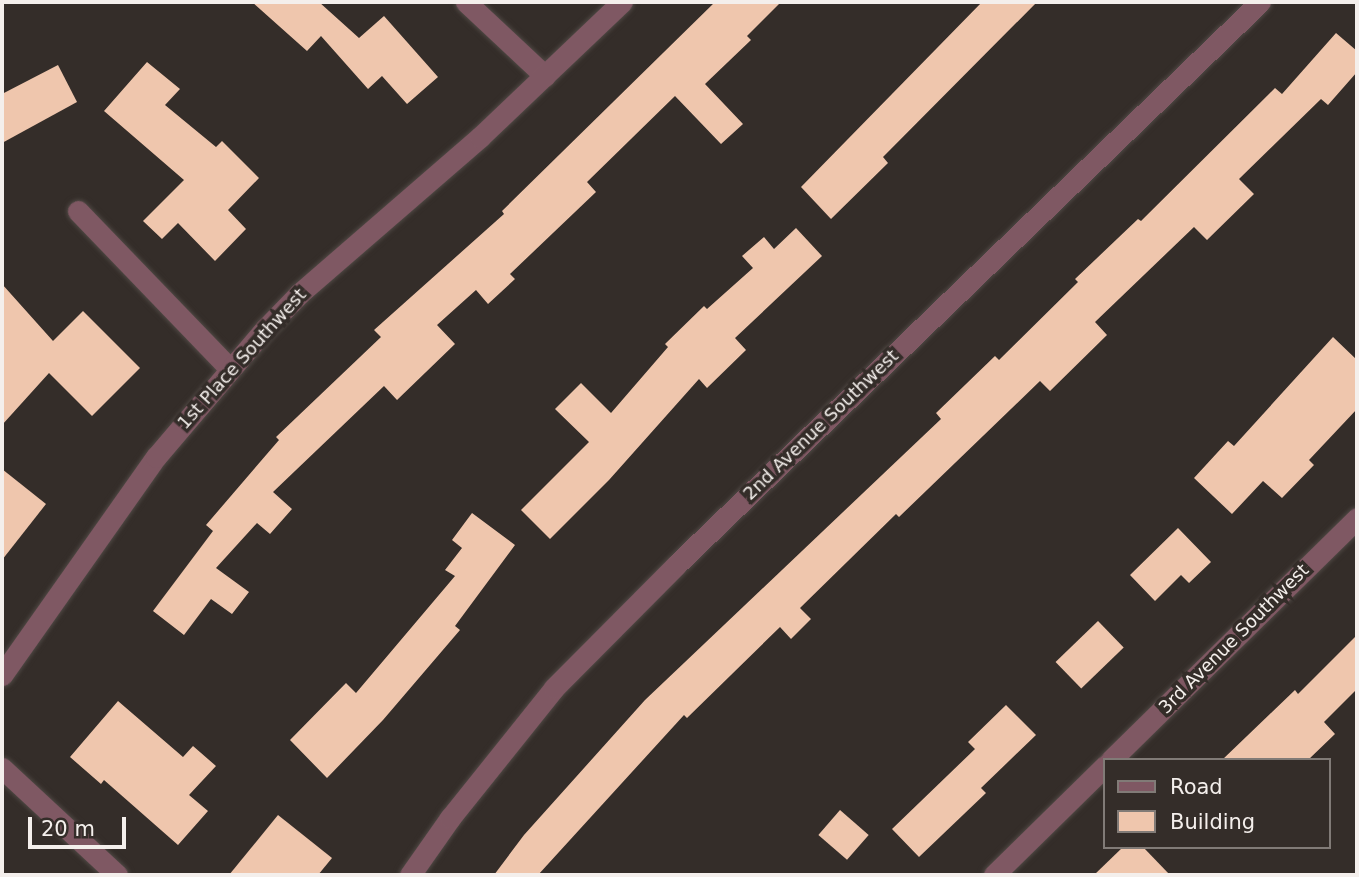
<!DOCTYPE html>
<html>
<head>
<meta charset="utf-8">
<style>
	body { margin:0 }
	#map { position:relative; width:1359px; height:877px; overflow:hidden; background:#342d29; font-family:"DejaVu Sans",sans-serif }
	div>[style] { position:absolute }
	.building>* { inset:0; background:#efc6ad; transform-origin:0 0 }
	.roads { filter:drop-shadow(0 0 2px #4f4844) drop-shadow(0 0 2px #4f4844) }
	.street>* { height:21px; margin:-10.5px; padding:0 10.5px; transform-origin:10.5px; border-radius:10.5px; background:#7f5863 }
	span { translate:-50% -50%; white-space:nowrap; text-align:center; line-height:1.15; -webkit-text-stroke:7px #342d29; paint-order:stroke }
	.street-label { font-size:18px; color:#f4efec }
	.frame { position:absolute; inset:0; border:4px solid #f4efec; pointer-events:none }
	.legend { position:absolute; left:1103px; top:758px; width:228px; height:91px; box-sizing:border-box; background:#342d29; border:2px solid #817b77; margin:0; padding:9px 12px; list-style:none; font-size:21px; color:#f4efec }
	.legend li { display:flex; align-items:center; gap:14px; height:35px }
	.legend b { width:35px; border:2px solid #817b77 }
	.scale { position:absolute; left:28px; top:817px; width:98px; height:32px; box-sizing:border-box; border:4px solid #f4efec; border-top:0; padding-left:9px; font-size:21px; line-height:24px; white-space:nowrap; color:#f4efec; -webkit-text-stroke:5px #342d29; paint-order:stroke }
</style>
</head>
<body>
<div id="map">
	<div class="building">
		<i style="clip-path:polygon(252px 2px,319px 2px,359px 38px,384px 16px,438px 77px,407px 104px,382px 76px,368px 89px,321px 36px,307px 51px)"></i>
		<i style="clip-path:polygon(715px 2px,781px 2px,747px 36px,751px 40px,705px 84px,743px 124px,721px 144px,675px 96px,587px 182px,596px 192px,510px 274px,515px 279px,488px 304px,476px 290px,437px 325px,455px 344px,397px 400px,384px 386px,273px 492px,292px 509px,270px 534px,257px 523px,216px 568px,249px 592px,232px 614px,211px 599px,184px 635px,153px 611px,213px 531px,206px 525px,279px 440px,276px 437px,381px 337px,374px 330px,504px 214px,502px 211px)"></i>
		<i style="clip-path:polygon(982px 2px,1037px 2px,883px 157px,888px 163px,831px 219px,801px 187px)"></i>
		<i style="clip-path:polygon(1336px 33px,1357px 51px,1357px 72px,1328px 105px,1321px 99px,1239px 179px,1254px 194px,1207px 240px,1194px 227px,1095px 322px,1107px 335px,1050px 391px,1040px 381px,899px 517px,896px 514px,800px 608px,811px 619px,791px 639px,780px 627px,687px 718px,684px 715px,538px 875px,494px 875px,524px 835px,645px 700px,941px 419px,936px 413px,995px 356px,999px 360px,1078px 282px,1075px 279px,1138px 219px,1141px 221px,1275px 88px,1282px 94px)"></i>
		<i style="clip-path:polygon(147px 62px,180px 89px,165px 105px,216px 147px,222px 141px,259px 178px,228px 210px,246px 229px,215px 261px,178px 223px,162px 239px,143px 221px,184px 180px,104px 111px)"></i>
		<i style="clip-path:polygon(58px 65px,77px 102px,2px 143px,2px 94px)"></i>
		<i style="clip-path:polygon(796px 228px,822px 256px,735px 338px,746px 350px,707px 388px,699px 379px,609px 480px,550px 539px,521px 510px,589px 442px,555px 409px,581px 383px,611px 413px,668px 347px,665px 344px,704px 306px,707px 309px,753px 268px,742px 256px,764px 237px,774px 249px)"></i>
		<i style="clip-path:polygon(2px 284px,53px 341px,83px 311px,140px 368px,92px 416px,49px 373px,2px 425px)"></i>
		<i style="clip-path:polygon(1333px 337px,1357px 360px,1357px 409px,1309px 460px,1314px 465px,1282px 498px,1263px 481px,1232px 514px,1194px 478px,1228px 441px,1234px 446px)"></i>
		<i style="clip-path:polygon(2px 469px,46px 504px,2px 560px)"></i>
		<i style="clip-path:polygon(472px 513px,515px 545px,455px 626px,460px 630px,383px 720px,327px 778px,290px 740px,346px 683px,356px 693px,455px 576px,445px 570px,462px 548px,452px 540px)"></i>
		<i style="clip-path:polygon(1178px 528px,1211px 562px,1189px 583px,1181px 575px,1155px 601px,1130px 575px)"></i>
		<i style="left:1098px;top:621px;width:37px;height:59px;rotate:46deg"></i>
		<i style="clip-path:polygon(1357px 635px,1357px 689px,1324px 722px,1335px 734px,1308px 760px,1222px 760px,1295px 690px,1298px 694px)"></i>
		<i style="clip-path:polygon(118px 701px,183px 757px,193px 746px,216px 766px,189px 795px,208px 811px,178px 845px,104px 780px,101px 784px,70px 757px)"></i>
		<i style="clip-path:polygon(1006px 705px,1036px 735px,981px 788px,986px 793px,919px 857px,892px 829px,975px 749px,968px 742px)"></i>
		<i style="left:840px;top:810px;width:38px;height:33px;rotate:41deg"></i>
		<i style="clip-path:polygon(278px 815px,332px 858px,318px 875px,229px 875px)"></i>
		<i style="clip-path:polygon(1123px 847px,1143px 847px,1170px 875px,1094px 875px)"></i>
	</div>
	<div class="roads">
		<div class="street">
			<i style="left:466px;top:2px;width:108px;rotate:43.1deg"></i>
			<i style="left:78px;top:211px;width:218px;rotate:46.1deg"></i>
			<i style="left:2px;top:675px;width:267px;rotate:-54.8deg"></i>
			<i style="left:156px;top:457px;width:168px;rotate:-49.6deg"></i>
			<i style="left:265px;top:329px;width:50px;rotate:-45.8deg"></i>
			<i style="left:300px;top:293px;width:238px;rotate:-40.9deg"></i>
			<i style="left:480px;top:137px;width:196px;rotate:-43.6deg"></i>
			<i style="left:1111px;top:760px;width:345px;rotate:-44.5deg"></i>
			<i style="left:2px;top:768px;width:157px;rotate:42.9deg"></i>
			<i style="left:410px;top:875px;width:70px;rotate:-54.9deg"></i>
			<i style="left:450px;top:818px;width:166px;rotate:-51.3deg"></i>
			<i style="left:554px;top:688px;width:173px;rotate:-45.2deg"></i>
			<i style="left:676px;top:565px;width:811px;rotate:-43.95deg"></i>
			<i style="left:994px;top:875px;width:156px;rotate:-44.5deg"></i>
		</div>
	</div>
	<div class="street-label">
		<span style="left:242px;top:359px;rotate:-48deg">1st Place Southwest</span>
		<span style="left:821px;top:425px;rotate:-44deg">2nd Avenue Southwest</span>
		<span style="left:1234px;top:639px;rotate:-45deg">3rd Avenue Southwest</span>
	</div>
	<div class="frame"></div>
	<ul class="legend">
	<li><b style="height:9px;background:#7f5863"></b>Road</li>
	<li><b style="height:19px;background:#efc6ad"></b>Building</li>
	</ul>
	<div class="scale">20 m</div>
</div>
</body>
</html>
